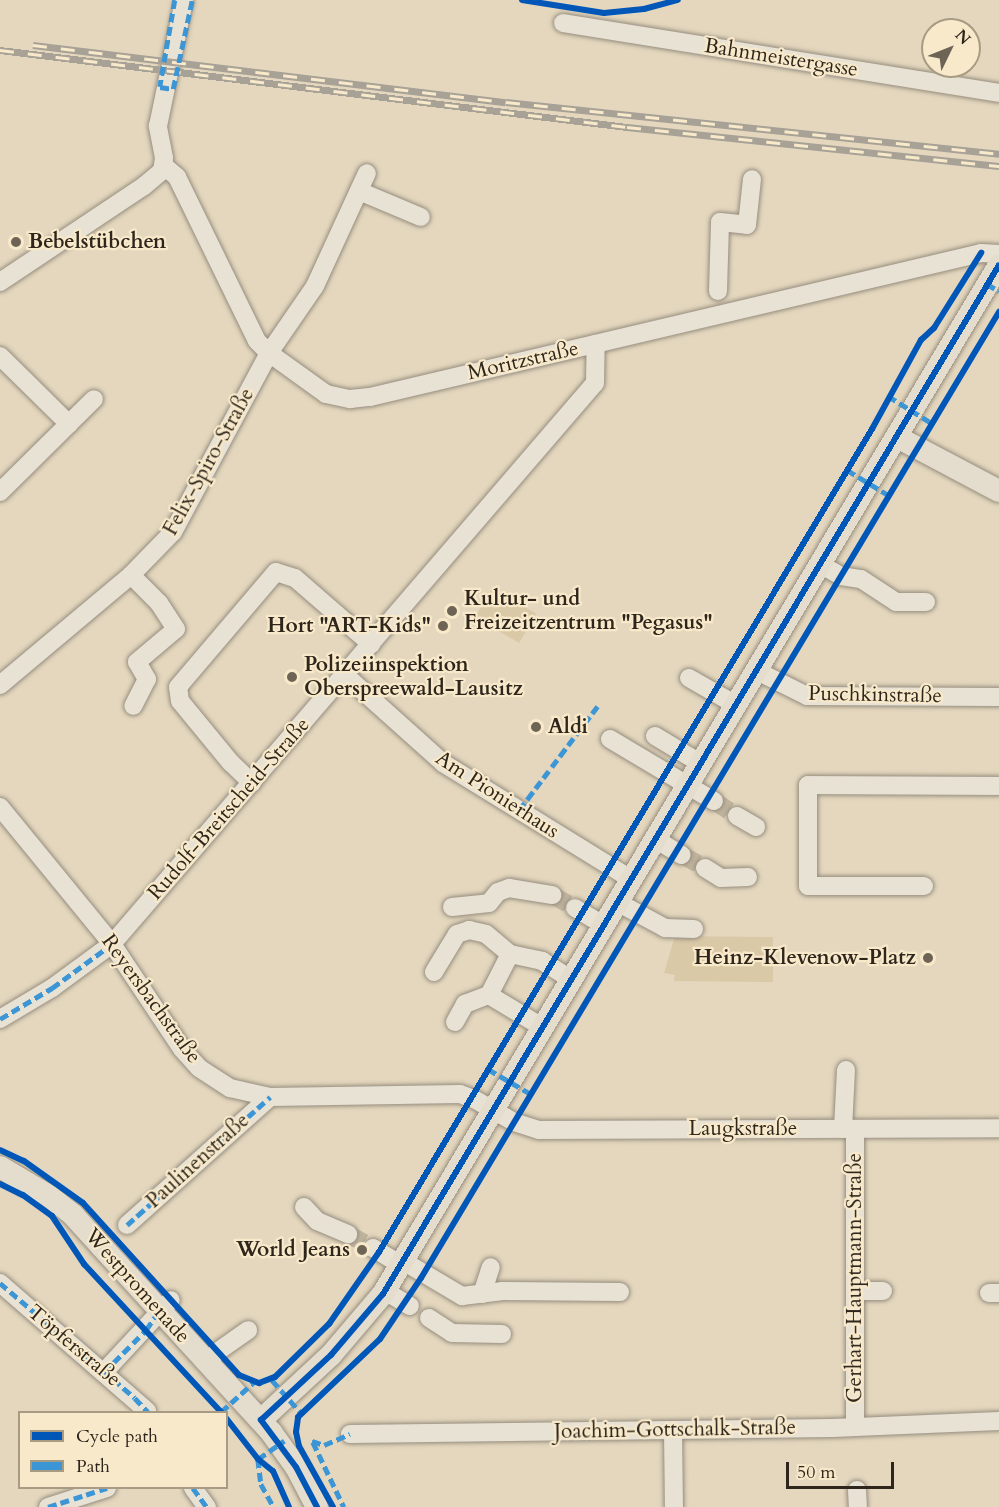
<!DOCTYPE html>
<html>
<head>
<meta charset="utf-8">
<style>
	body { margin:0 }
	#map { position:relative; width:999px; height:1507px; overflow:hidden; background:#e4d7be; font-family:Cardo,serif }
	div>[style] { position:absolute }
	.green>* { inset:0; background:#dac9a7; transform-origin:0 0 }
	.minor-tunnel>* { height:18px; margin-top:-9px; transform-origin:0; background:repeating-linear-gradient(90deg,#c0b49e 0 18px,transparent 0 27px) }
	.roads { filter:drop-shadow(0 0 2px #968d7e) drop-shadow(0 0 2px #968d7e) }
	.minor>* { height:18px; margin:-9px; padding:0 9px; transform-origin:9px; border-radius:9px; background:#e8e2d5 }
	.major>* { height:22px; margin:-11px; padding:0 11px; transform-origin:11px; border-radius:11px; background:#e4ddce }
	.rail>* { height:7px; margin-top:-3.5px; transform-origin:0; background:repeating-linear-gradient(90deg,#f8e9ca 0 14px,#a7a196 0 28px); box-sizing:border-box; border-block:2px solid #a7a196 }
	.quiet>* { height:4.5px; margin-top:-2.25px; transform-origin:0; background:repeating-linear-gradient(90deg,#3c95d4 0 9px,transparent 0 13.5px) }
	.cycleway>* { height:6px; margin:-3px; padding:0 3px; transform-origin:3px; border-radius:3px; background:#0057b8 }
	.dots>* { width:16px; height:16px; translate:-50% -50%; box-sizing:border-box; border:3px solid #f8e9ca; border-radius:50% }
	span { translate:-50% -50%; white-space:nowrap; text-align:center; line-height:1.15; -webkit-text-stroke:4.5px #f8e9ca; paint-order:stroke }
	.street-label { font-size:21px; color:#2e261c }
	.poi-label { font-size:21px; color:#2e261c; font-weight:700 }
	.left { translate:0 -50%; text-align:left }
	.right { translate:-100% -50%; text-align:right }
	.legend { position:absolute; left:18px; top:1411px; width:210px; height:78px; box-sizing:border-box; background:#f8e9ca; border:2px solid #a79b84; margin:0; padding:8px 10px; list-style:none; font-size:18px; color:#2e261c }
	.legend li { display:flex; align-items:center; gap:12px; height:30px }
	.legend b { width:30px; border:2px solid #a79b84 }
	.north { position:absolute; left:921px; top:18px; width:60px; height:60px; box-sizing:border-box; background:#f8e9ca; border:2px solid #a79b84; border-radius:50%; rotate:47deg; font-size:16px; font-weight:700; line-height:24px; text-align:center; color:#2e261c }
	.north::after { content:''; display:block; margin:auto; width:21px; height:27px; background:#6e6455; clip-path:polygon(50% 0,100% 100%,50% 72%,0 100%) }
	.scale { position:absolute; left:786px; top:1462px; width:108px; height:27px; box-sizing:border-box; border:3px solid #2e261c; border-top:0; padding-left:8px; font-size:18px; line-height:21px; white-space:nowrap; color:#2e261c; -webkit-text-stroke:4px #f8e9ca; paint-order:stroke }
</style>
</head>
<body>
<div id="map">
	<div class="green">
		<i style="left:492px;top:588px;width:51px;height:34px;rotate:30deg"></i>
		<i style="clip-path:polygon(675px 936px,773px 937px,773px 982px,674px 981px,675px 975px,664px 973px)"></i>
	</div>
	<div class="minor-tunnel">
		<i style="left:714px;top:801px;width:27px;rotate:33deg"></i>
		<i style="left:682px;top:855px;width:26px;rotate:29deg"></i>
		<i style="left:552px;top:895px;width:26px;rotate:29deg"></i>
		<i style="left:348px;top:1234px;width:29px;rotate:29deg"></i>
	</div>
	<div class="roads">
		<div class="minor">
			<i style="left:563px;top:23px;width:442px;rotate:9.1deg"></i>
			<i style="left:164px;top:166px;width:17px;rotate:40deg"></i>
			<i style="left:177px;top:177px;width:182px;rotate:64deg"></i>
			<i style="left:257px;top:341px;width:17px;rotate:45deg"></i>
			<i style="left:269px;top:353px;width:70px;rotate:35.7deg"></i>
			<i style="left:326px;top:394px;width:25px;rotate:12deg"></i>
			<i style="left:350px;top:399px;width:20px;rotate:-6deg"></i>
			<i style="left:370px;top:397px;width:628px;rotate:-13.26deg"></i>
			<i style="left:981px;top:253px;width:18px;rotate:3deg"></i>
			<i style="left:359px;top:191px;width:67px;rotate:22.8deg"></i>
			<i style="left:0;top:282px;width:173px;rotate:-33.7deg"></i>
			<i style="left:144px;top:186px;width:23px;rotate:-40deg"></i>
			<i style="left:162px;top:171px;width:13px;rotate:-81deg"></i>
			<i style="left:164px;top:158px;width:33px;rotate:-101deg"></i>
			<i style="left:158px;top:126px;width:129px;rotate:-78.3deg"></i>
			<i style="left:718px;top:291px;width:69px;rotate:-88.3deg"></i>
			<i style="left:720px;top:222px;width:27px;rotate:6deg"></i>
			<i style="left:747px;top:225px;width:46px;rotate:-83.8deg"></i>
			<i style="left:0;top:356px;width:97px;rotate:44.6deg"></i>
			<i style="left:0;top:492px;width:132px;rotate:-44.7deg"></i>
			<i style="left:820px;top:564px;width:24px;rotate:30deg"></i>
			<i style="left:841px;top:576px;width:20px;rotate:9deg"></i>
			<i style="left:861px;top:579px;width:42px;rotate:33.3deg"></i>
			<i style="left:896px;top:602px;width:30px"></i>
			<i style="left:131px;top:575px;width:40px;rotate:45deg"></i>
			<i style="left:159px;top:603px;width:31px;rotate:57deg"></i>
			<i style="left:176px;top:629px;width:51px;rotate:139.8deg"></i>
			<i style="left:137px;top:662px;width:20px;rotate:60deg"></i>
			<i style="left:147px;top:679px;width:30px;rotate:117deg"></i>
			<i style="left:757px;top:671px;width:56px;rotate:26.6deg"></i>
			<i style="left:807px;top:696px;width:192px;rotate:0.3deg"></i>
			<i style="left:345px;top:675px;width:132px;rotate:41.9deg"></i>
			<i style="left:443px;top:763px;width:221px;rotate:31.7deg"></i>
			<i style="left:689px;top:678px;width:54px;rotate:29.9deg"></i>
			<i style="left:0;top:685px;width:171px;rotate:-40deg"></i>
			<i style="left:131px;top:575px;width:60px;rotate:-45.7deg"></i>
			<i style="left:173px;top:532px;width:203px;rotate:-61.8deg"></i>
			<i style="left:269px;top:353px;width:81px;rotate:-55.5deg"></i>
			<i style="left:315px;top:286px;width:124px;rotate:-65.3deg"></i>
			<i style="left:655px;top:736px;width:52px;rotate:31deg"></i>
			<i style="left:610px;top:739px;width:121px;rotate:30.8deg"></i>
			<i style="left:252px;top:783px;width:29px;rotate:-136deg"></i>
			<i style="left:231px;top:763px;width:80px;rotate:-129.4deg"></i>
			<i style="left:180px;top:701px;width:14px;rotate:-98deg"></i>
			<i style="left:178px;top:687px;width:151px;rotate:-49.6deg"></i>
			<i style="left:276px;top:572px;width:20px;rotate:18deg"></i>
			<i style="left:295px;top:578px;width:101px;rotate:41deg"></i>
			<i style="left:0;top:807px;width:177px;rotate:50.7deg"></i>
			<i style="left:112px;top:944px;width:126px;rotate:56.3deg"></i>
			<i style="left:182px;top:1049px;width:25px;rotate:48deg"></i>
			<i style="left:199px;top:1068px;width:37px;rotate:33deg"></i>
			<i style="left:230px;top:1088px;width:41px;rotate:12.7deg"></i>
			<i style="left:270px;top:1097px;width:190px;rotate:-0.9deg"></i>
			<i style="left:460px;top:1094px;width:15px;rotate:20deg"></i>
			<i style="left:474px;top:1099px;width:46px;rotate:29.9deg"></i>
			<i style="left:514px;top:1122px;width:26px;rotate:18deg"></i>
			<i style="left:539px;top:1130px;width:460px;rotate:-0.2deg"></i>
			<i style="left:737px;top:816px;width:22px;rotate:30deg"></i>
			<i style="left:655px;top:839px;width:31px;rotate:31deg"></i>
			<i style="left:705px;top:868px;width:19px;rotate:32deg"></i>
			<i style="left:721px;top:878px;width:27px;rotate:-2deg"></i>
			<i style="left:924px;top:886px;width:116px;rotate:180deg"></i>
			<i style="left:808px;top:886px;width:101px;rotate:-90deg"></i>
			<i style="left:808px;top:785px;width:191px;rotate:0.3deg"></i>
			<i style="left:617px;top:902px;width:55px;rotate:28.4deg"></i>
			<i style="left:665px;top:928px;width:29px;rotate:2deg"></i>
			<i style="left:452px;top:907px;width:37px;rotate:-6deg"></i>
			<i style="left:489px;top:903px;width:14px;rotate:-51deg"></i>
			<i style="left:498px;top:892px;width:12px;rotate:-20deg"></i>
			<i style="left:509px;top:888px;width:44px;rotate:9.2deg"></i>
			<i style="left:575px;top:908px;width:33px;rotate:31deg"></i>
			<i style="left:434px;top:972px;width:44px;rotate:-58.8deg"></i>
			<i style="left:457px;top:934px;width:13px;rotate:-18deg"></i>
			<i style="left:469px;top:930px;width:17px;rotate:13deg"></i>
			<i style="left:486px;top:934px;width:31px;rotate:40deg"></i>
			<i style="left:0;top:1019px;width:61px;rotate:-30.8deg"></i>
			<i style="left:52px;top:988px;width:74px;rotate:-36.3deg"></i>
			<i style="left:112px;top:944px;width:740px;rotate:-49.27deg"></i>
			<i style="left:595px;top:383px;width:39px;rotate:-89deg"></i>
			<i style="left:455px;top:1022px;width:21px;rotate:-61deg"></i>
			<i style="left:465px;top:1004px;width:26px;rotate:-21deg"></i>
			<i style="left:542px;top:1027px;width:62px;rotate:-148.9deg"></i>
			<i style="left:489px;top:995px;width:46px;rotate:-62.9deg"></i>
			<i style="left:510px;top:954px;width:33px;rotate:12deg"></i>
			<i style="left:542px;top:961px;width:34px;rotate:32deg"></i>
			<i style="left:843px;top:1129px;width:59px;rotate:-87.1deg"></i>
			<i style="left:855px;top:1129px;width:298px;rotate:90deg"></i>
			<i style="left:304px;top:1207px;width:19px;rotate:47deg"></i>
			<i style="left:317px;top:1221px;width:34px;rotate:23deg"></i>
			<i style="left:127px;top:1225px;width:192px;rotate:-41.8deg"></i>
			<i style="left:373px;top:1248px;width:33px;rotate:31deg"></i>
			<i style="left:403px;top:1261px;width:69px;rotate:30.7deg"></i>
			<i style="left:462px;top:1296px;width:41px;rotate:-7deg"></i>
			<i style="left:503px;top:1291px;width:117px;rotate:0.5deg"></i>
			<i style="left:0;top:1283px;width:195px;rotate:41deg"></i>
			<i style="left:385px;top:1291px;width:29px;rotate:31deg"></i>
			<i style="left:855px;top:1291px;width:28px"></i>
			<i style="left:989px;top:1293px;width:10px"></i>
			<i style="left:482px;top:1294px;width:28px;rotate:-72deg"></i>
			<i style="left:429px;top:1318px;width:27px;rotate:33deg"></i>
			<i style="left:452px;top:1333px;width:50px;rotate:1.1deg"></i>
			<i style="left:206px;top:1363px;width:16px;rotate:-45deg"></i>
			<i style="left:217px;top:1352px;width:38px;rotate:-35deg"></i>
			<i style="left:104px;top:1372px;width:98px;rotate:-47.1deg"></i>
			<i style="left:673px;top:1430px;width:77px;rotate:89.3deg"></i>
			<i style="left:350px;top:1434px;width:482px;rotate:-0.7deg"></i>
			<i style="left:832px;top:1428px;width:167px;rotate:-2.4deg"></i>
			<i style="left:193px;top:1488px;width:24px;rotate:54deg"></i>
			<i style="left:857px;top:1490px;width:17px;rotate:87deg"></i>
			<i style="left:48px;top:1507px;width:62px;rotate:-17.9deg"></i>
		</div>
		<div class="major">
			<i style="left:897px;top:437px;width:115px;rotate:27.9deg"></i>
			<i style="left:0;top:1167px;width:57px;rotate:30.6deg"></i>
			<i style="left:49px;top:1196px;width:31px;rotate:38deg"></i>
			<i style="left:73px;top:1215px;width:43px;rotate:47.8deg"></i>
			<i style="left:102px;top:1247px;width:251px;rotate:47.6deg"></i>
			<i style="left:271px;top:1432px;width:43px;rotate:54.5deg"></i>
			<i style="left:296px;top:1467px;width:45px;rotate:62.3deg"></i>
			<i style="left:261px;top:1420px;width:96px;rotate:-42.9deg"></i>
			<i style="left:331px;top:1355px;width:80px;rotate:-49.6deg"></i>
			<i style="left:383px;top:1294px;width:1199px;rotate:-59.09deg"></i>
		</div>
	</div>
	<div class="rail">
		<i style="left:33px;top:45px;width:476px;rotate:6.9deg"></i>
		<i style="left:506px;top:102px;width:496px;rotate:6deg"></i>
		<i style="left:0;top:50px;width:632px;rotate:7deg"></i>
		<i style="left:627px;top:127px;width:374px;rotate:6deg"></i>
	</div>
	<div class="quiet">
		<i style="left:175px;top:0;width:88px;rotate:99.8deg"></i>
		<i style="left:160px;top:87px;width:13px;rotate:9deg"></i>
		<i style="left:173px;top:89px;width:91px;rotate:-77.9deg"></i>
		<i style="left:987px;top:284px;width:14px;rotate:30deg"></i>
		<i style="left:888px;top:396px;width:53px;rotate:31.9deg"></i>
		<i style="left:847px;top:470px;width:50px;rotate:31.2deg"></i>
		<i style="left:519px;top:810px;width:134px;rotate:-52.9deg"></i>
		<i style="left:0;top:1019px;width:61px;rotate:-30.8deg"></i>
		<i style="left:52px;top:988px;width:74px;rotate:-36.3deg"></i>
		<i style="left:490px;top:1066px;width:4px;rotate:124deg"></i>
		<i style="left:488px;top:1069px;width:50px;rotate:30.2deg"></i>
		<i style="left:127px;top:1225px;width:192px;rotate:-41.8deg"></i>
		<i style="left:0;top:1283px;width:177px;rotate:40.4deg"></i>
		<i style="left:135px;top:1398px;width:19px;rotate:47deg"></i>
		<i style="left:104px;top:1372px;width:59px;rotate:-45deg"></i>
		<i style="left:146px;top:1330px;width:23px;rotate:-56deg"></i>
		<i style="left:272px;top:1380px;width:44px;rotate:48.7deg"></i>
		<i style="left:221px;top:1412px;width:45px;rotate:-42.3deg"></i>
		<i style="left:312px;top:1441px;width:13px;rotate:18deg"></i>
		<i style="left:324px;top:1445px;width:28px;rotate:-23deg"></i>
		<i style="left:313px;top:1442px;width:72px;rotate:64.5deg"></i>
		<i style="left:258px;top:1459px;width:25px;rotate:83deg"></i>
		<i style="left:261px;top:1484px;width:26px;rotate:61deg"></i>
		<i style="left:258px;top:1459px;width:32px;rotate:-35deg"></i>
		<i style="left:193px;top:1488px;width:24px;rotate:54deg"></i>
		<i style="left:48px;top:1507px;width:62px;rotate:-17.9deg"></i>
	</div>
	<div class="cycleway">
		<i style="left:522px;top:0;width:83px;rotate:9deg"></i>
		<i style="left:604px;top:13px;width:40px;rotate:-5.7deg"></i>
		<i style="left:644px;top:9px;width:35px;rotate:-15deg"></i>
		<i style="left:0;top:1150px;width:26px;rotate:25deg"></i>
		<i style="left:24px;top:1161px;width:72px;rotate:35.4deg"></i>
		<i style="left:83px;top:1203px;width:232px;rotate:47.8deg"></i>
		<i style="left:239px;top:1375px;width:22px;rotate:22deg"></i>
		<i style="left:259px;top:1383px;width:17px;rotate:-21deg"></i>
		<i style="left:275px;top:1377px;width:76px;rotate:-44.5deg"></i>
		<i style="left:329px;top:1324px;width:88px;rotate:-55.2deg"></i>
		<i style="left:379px;top:1252px;width:959px;rotate:-59.08deg"></i>
		<i style="left:872px;top:429px;width:102px;rotate:-61.2deg"></i>
		<i style="left:921px;top:340px;width:18px;rotate:-43deg"></i>
		<i style="left:934px;top:328px;width:89px;rotate:-57.9deg"></i>
		<i style="left:0;top:1184px;width:25px;rotate:26deg"></i>
		<i style="left:23px;top:1195px;width:36px;rotate:36deg"></i>
		<i style="left:52px;top:1216px;width:58px;rotate:56.3deg"></i>
		<i style="left:84px;top:1264px;width:202px;rotate:47.2deg"></i>
		<i style="left:226px;top:1418px;width:52px;rotate:52deg"></i>
		<i style="left:258px;top:1459px;width:19px;rotate:39deg"></i>
		<i style="left:273px;top:1471px;width:39px;rotate:66deg"></i>
		<i style="left:317px;top:1507px;width:45px;rotate:-117.7deg"></i>
		<i style="left:296px;top:1467px;width:59px;rotate:-126.7deg"></i>
		<i style="left:261px;top:1420px;width:96px;rotate:-42.9deg"></i>
		<i style="left:331px;top:1355px;width:80px;rotate:-49.6deg"></i>
		<i style="left:383px;top:1294px;width:1199px;rotate:-59.09deg"></i>
		<i style="left:333px;top:1507px;width:70px;rotate:-119.1deg"></i>
		<i style="left:299px;top:1446px;width:14px;rotate:-102deg"></i>
		<i style="left:296px;top:1432px;width:15px;rotate:-82deg"></i>
		<i style="left:298px;top:1417px;width:113px;rotate:-43.6deg"></i>
		<i style="left:380px;top:1339px;width:73px;rotate:-56.1deg"></i>
		<i style="left:421px;top:1278px;width:1126px;rotate:-59.11deg"></i>
	</div>
	<div class="dots">
		<i style="left:16px;top:242px;background:#6e6455"></i>
		<i style="left:452px;top:611px;background:#6e6455"></i>
		<i style="left:443px;top:626px;background:#6e6455"></i>
		<i style="left:292px;top:677px;background:#6e6455"></i>
		<i style="left:536px;top:727px;background:#6e6455"></i>
		<i style="left:928px;top:958px;background:#6e6455"></i>
		<i style="left:362px;top:1250px;background:#6e6455"></i>
	</div>
	<div class="street-label">
		<span style="left:781px;top:58px;rotate:9deg">Bahnmeistergasse</span>
		<span style="left:523px;top:361px;rotate:-13deg">Moritzstraße</span>
		<span style="left:209px;top:462px;rotate:-61deg">Felix-Spiro-Straße</span>
		<span style="left:875px;top:695px;rotate:1deg">Puschkinstraße</span>
		<span style="left:497px;top:795px;rotate:33deg">Am Pionierhaus</span>
		<span style="left:229px;top:809px;rotate:-49deg">Rudolf-Breitscheid-Straße</span>
		<span style="left:151px;top:999px;rotate:54deg">Reyersbachstraße</span>
		<span style="left:743px;top:1129px">Laugkstraße</span>
		<span style="left:198px;top:1161px;rotate:-42deg">Paulinenstraße</span>
		<span style="left:855px;top:1278px;rotate:-90deg">Gerhart-Hauptmann-Straße</span>
		<span style="left:137px;top:1286px;rotate:48deg">Westpromenade</span>
		<span style="left:74px;top:1346px;rotate:40deg">Töpferstraße</span>
		<span style="left:675px;top:1430px;rotate:-1deg">Joachim-Gottschalk-Straße</span>
	</div>
	<div class="poi-label">
		<span class="left" style="left:28px;top:242px">Bebelstübchen</span>
		<span class="left" style="left:464px;top:611px">Kultur- und<br>Freizeitzentrum "Pegasus"</span>
		<span class="right" style="left:431px;top:626px">Hort "ART-Kids"</span>
		<span class="left" style="left:304px;top:677px">Polizeiinspektion<br>Oberspreewald-Lausitz</span>
		<span class="left" style="left:548px;top:727px">Aldi</span>
		<span class="right" style="left:916px;top:958px">Heinz-Klevenow-Platz</span>
		<span class="right" style="left:350px;top:1250px">World Jeans</span>
	</div>
	<ul class="legend">
	<li><b style="height:8px;background:#0057b8"></b>Cycle path</li>
	<li><b style="height:8px;background:#3c95d4"></b>Path</li>
	</ul>
	<div class="north">N</div>
	<div class="scale">50 m</div>
</div>
</body>
</html>
